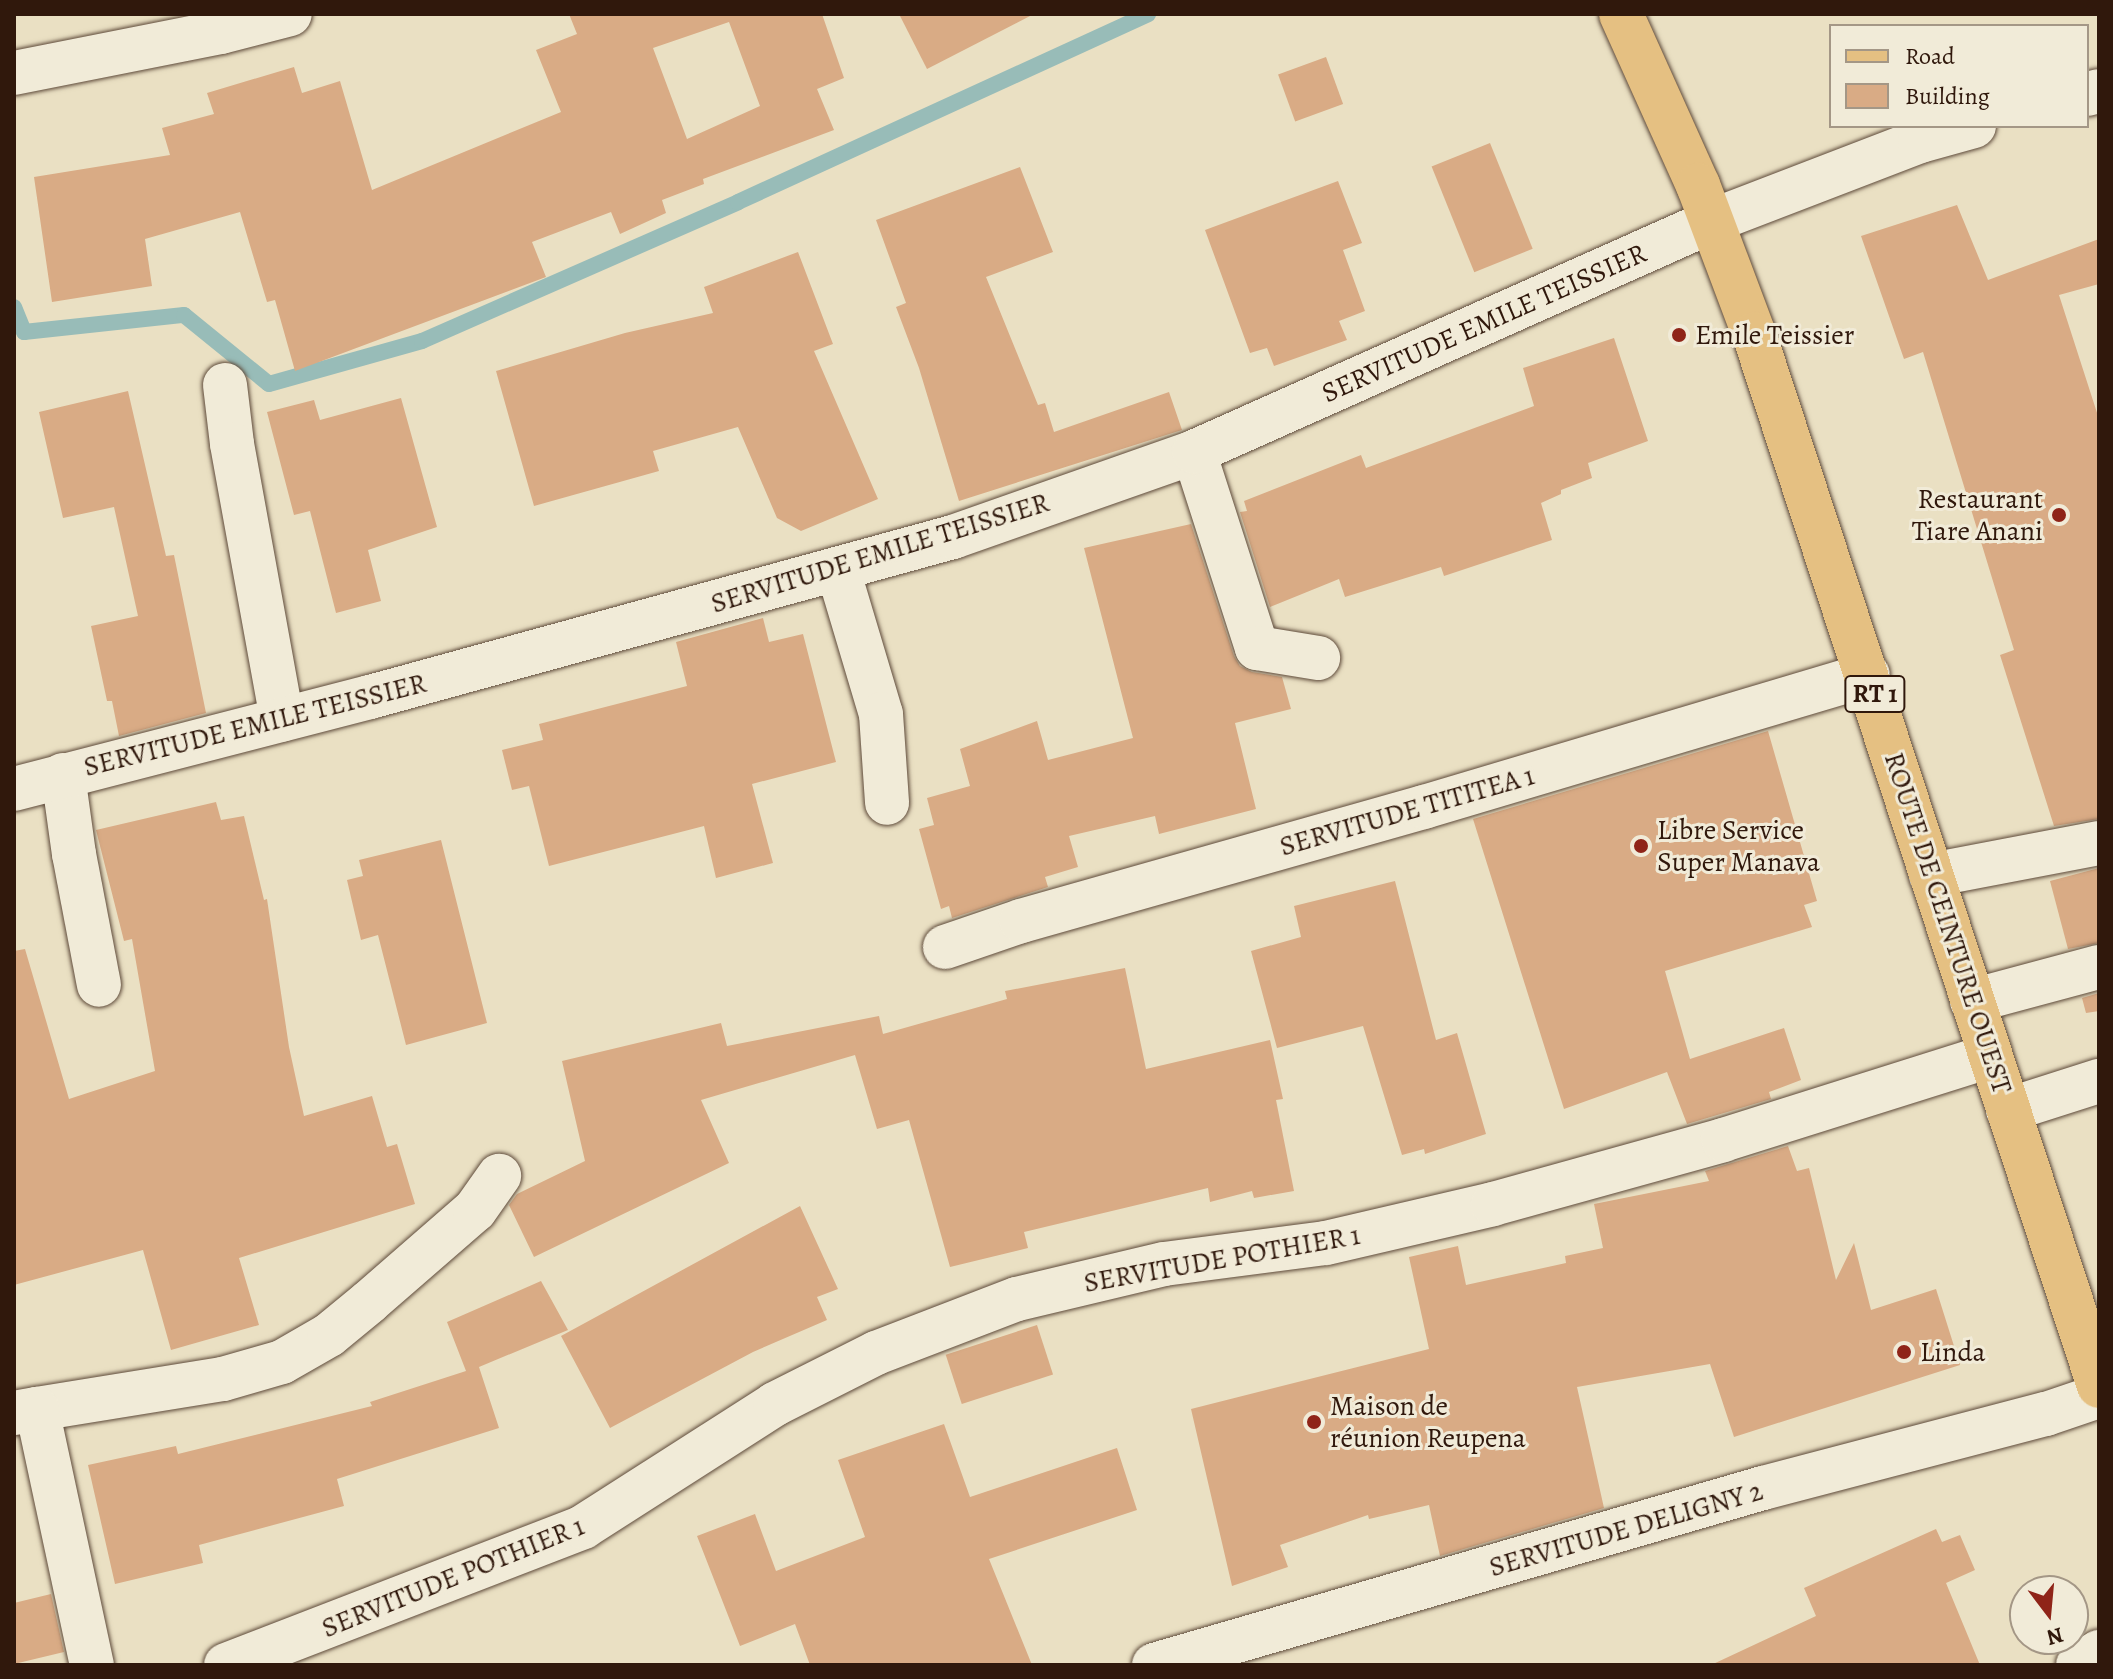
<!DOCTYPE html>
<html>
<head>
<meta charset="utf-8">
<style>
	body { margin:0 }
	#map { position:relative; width:2113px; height:1679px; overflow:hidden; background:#eae0c3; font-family:Alegreya,serif }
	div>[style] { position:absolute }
	.stream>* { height:16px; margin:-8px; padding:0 8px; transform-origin:8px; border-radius:8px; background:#98bcb8 }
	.building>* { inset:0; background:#d9ab85; transform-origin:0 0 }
	.roads { filter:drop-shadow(0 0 2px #5e4a3a) drop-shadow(0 0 2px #5e4a3a) }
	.minor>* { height:44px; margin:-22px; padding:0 22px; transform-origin:22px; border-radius:22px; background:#f1ebd8 }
	.primary>* { height:44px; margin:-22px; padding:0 22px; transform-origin:22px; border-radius:22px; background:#e5c082 }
	.dots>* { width:22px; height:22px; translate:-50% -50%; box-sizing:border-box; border:4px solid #f1ebd8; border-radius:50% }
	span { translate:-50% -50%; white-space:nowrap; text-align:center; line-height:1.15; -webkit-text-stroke:6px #f1ebd8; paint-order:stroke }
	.shield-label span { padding:2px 6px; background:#f1ebd8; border:2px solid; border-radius:6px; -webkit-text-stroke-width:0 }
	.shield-label { font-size:26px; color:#30180c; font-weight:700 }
	.street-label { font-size:28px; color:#30180c }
	.poi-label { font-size:28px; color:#30180c }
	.left { translate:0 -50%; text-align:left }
	.right { translate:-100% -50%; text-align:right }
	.frame { position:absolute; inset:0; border:16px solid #30180c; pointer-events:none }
	.legend { position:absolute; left:1829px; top:24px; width:260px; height:104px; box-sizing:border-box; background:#f1ebd8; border:2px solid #a49786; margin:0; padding:10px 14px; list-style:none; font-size:24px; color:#30180c }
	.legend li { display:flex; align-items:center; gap:16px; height:40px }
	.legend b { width:40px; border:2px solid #a49786 }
	.north { position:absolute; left:2009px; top:1575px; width:80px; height:80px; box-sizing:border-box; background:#f1ebd8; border:2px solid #a49786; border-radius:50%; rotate:164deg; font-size:22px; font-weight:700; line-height:32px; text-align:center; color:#30180c }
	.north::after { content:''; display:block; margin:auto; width:28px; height:36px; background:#8f2418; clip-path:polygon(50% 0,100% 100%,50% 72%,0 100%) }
</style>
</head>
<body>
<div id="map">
	<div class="stream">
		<i style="left:14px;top:307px;width:27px;rotate:68deg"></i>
		<i style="left:24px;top:332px;width:161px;rotate:-6.1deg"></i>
		<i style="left:184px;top:315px;width:109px;rotate:39.1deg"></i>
		<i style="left:269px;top:384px;width:159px;rotate:-15.7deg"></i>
		<i style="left:422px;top:341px;width:345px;rotate:-23.7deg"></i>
		<i style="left:738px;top:202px;width:451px;rotate:-24.6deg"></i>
	</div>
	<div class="building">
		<i style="clip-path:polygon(evenodd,569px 14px,822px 14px,844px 78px,817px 89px,834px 130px,703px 179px,704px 184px,662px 200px,666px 213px,620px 234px,611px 212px,532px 242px,546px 277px,295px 371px,275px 300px,267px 302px,240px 212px,145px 239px,152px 286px,52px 302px,34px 177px,170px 155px,162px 128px,214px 114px,207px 93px,294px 67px,302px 93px,340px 81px,372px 190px,561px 112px,536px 50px,577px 34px,569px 14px,729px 22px,760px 106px,687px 139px,653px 48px,729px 22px)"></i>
		<i style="clip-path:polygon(899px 14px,1034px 14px,927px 69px)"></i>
		<i style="left:1326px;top:57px;width:50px;height:51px;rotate:70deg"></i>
		<i style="left:1490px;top:143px;width:114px;height:63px;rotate:68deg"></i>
		<i style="clip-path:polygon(1020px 167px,1053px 252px,986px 277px,1038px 405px,1045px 403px,1054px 432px,1169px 392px,1182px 430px,959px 501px,919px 368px,896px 307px,906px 303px,876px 220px)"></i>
		<i style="clip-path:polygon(1338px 181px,1362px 243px,1343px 250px,1365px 311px,1339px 321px,1347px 340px,1274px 366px,1267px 348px,1250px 353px,1205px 230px)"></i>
		<i style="clip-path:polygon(1957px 205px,1988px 280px,2099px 239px,2099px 284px,2059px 295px,2099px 419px,2099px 819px,2054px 826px,2000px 655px,2014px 650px,1923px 352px,1904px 359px,1861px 236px)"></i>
		<i style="clip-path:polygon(798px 252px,833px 344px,814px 351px,878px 499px,801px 531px,777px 518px,738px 427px,653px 451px,659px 471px,534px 506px,496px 371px,625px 333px,713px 313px,704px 287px)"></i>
		<i style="clip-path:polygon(1614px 338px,1648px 441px,1588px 463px,1592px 478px,1561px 490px,1561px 494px,1541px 503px,1552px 540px,1444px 576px,1441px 567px,1345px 597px,1339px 579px,1270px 607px,1240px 512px,1247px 511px,1244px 501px,1361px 455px,1366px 468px,1534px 406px,1523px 368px)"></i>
		<i style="clip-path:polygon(128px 391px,166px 556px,174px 555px,206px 713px,119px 736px,112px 701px,107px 701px,91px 626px,138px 616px,114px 507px,63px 518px,39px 412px)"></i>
		<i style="clip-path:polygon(401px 398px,437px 527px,368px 550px,381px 601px,336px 613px,310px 511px,294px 515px,267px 412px,314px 400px,320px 420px)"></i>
		<i style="clip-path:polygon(1191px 524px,1234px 656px,1240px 666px,1252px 672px,1282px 677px,1291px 709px,1235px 723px,1256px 809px,1159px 834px,1155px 816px,1069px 836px,1078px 867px,1045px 877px,1048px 887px,952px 918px,949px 906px,941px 909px,919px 829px,934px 825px,927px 798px,970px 786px,960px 749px,1037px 721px,1048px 760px,1133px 738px,1084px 548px)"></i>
		<i style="clip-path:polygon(763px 618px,769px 642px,803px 634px,836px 762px,752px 784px,773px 863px,716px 878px,704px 826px,549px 866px,529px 786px,512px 790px,502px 750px,543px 740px,539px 724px,687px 686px,676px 642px)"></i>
		<i style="clip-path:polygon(1768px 731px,1817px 901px,1804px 905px,1812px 927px,1665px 971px,1690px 1059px,1784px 1028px,1801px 1080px,1769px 1092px,1771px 1099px,1687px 1124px,1667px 1072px,1564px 1109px,1473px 819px)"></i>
		<i style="clip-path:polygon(216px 802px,221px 820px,244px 816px,264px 900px,267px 899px,289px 1047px,304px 1116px,372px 1096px,387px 1147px,397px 1144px,415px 1204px,239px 1258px,259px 1325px,171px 1350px,143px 1250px,14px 1285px,14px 951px,25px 949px,69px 1099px,155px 1071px,132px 939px,124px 941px,96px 830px)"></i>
		<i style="clip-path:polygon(441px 840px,487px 1023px,406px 1045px,378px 935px,361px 940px,347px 880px,363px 876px,359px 860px)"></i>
		<i style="clip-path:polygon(2099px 868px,2099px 943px,2068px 949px,2050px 881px)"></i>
		<i style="clip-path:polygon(1395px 881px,1436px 1040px,1457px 1033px,1486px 1134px,1425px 1154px,1424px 1149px,1402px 1155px,1363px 1026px,1277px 1048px,1251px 951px,1301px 937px,1294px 906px)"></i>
		<i style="clip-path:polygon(1125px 968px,1146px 1069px,1270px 1040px,1283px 1099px,1276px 1100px,1294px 1191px,1254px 1198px,1252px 1191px,1210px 1202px,1208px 1188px,1024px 1232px,1028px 1248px,950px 1267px,909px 1120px,877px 1129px,855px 1055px,701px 1100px,729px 1163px,534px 1257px,509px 1205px,517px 1194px,585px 1161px,562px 1061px,721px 1023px,727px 1046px,879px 1016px,883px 1034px,1007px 999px,1005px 991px)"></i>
		<i style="clip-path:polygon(2099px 993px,2099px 1011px,2086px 1013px,2082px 998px)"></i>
		<i style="clip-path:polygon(1788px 1146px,1797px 1171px,1809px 1168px,1836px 1280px,1854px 1243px,1871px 1310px,1936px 1289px,1960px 1365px,1734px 1437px,1710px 1364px,1577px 1387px,1604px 1508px,1440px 1556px,1429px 1505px,1369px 1519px,1368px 1515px,1280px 1545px,1288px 1567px,1232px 1586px,1191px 1409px,1429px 1349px,1409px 1257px,1458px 1246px,1466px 1285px,1566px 1263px,1565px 1256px,1603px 1248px,1594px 1204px,1709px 1181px,1705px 1171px)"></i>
		<i style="clip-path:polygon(800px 1206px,838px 1289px,817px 1297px,827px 1320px,753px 1352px,610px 1428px,561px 1336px)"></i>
		<i style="clip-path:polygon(541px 1281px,568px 1330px,479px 1367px,499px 1428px,337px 1479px,344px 1506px,199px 1545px,203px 1563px,115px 1584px,88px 1465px,176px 1446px,178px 1454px,372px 1406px,370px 1402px,466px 1371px,447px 1322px)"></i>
		<i style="left:1037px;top:1325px;width:52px;height:96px;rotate:72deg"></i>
		<i style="clip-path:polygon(944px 1424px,970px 1497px,1117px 1448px,1137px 1510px,989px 1559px,1032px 1665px,810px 1665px,795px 1624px,740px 1646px,697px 1536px,755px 1514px,776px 1571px,865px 1537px,838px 1460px)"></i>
		<i style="clip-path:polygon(1936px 1529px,1942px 1542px,1960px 1535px,1975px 1570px,1946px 1583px,1980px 1665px,1711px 1665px,1816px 1616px,1804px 1588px)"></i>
		<i style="clip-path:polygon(51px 1594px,64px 1652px,14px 1664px,14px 1603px)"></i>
	</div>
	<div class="roads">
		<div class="minor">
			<i style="left:14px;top:73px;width:211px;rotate:-11.2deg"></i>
			<i style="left:221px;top:32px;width:71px;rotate:-14.6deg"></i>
			<i style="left:2087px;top:94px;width:12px;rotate:-14deg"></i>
			<i style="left:225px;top:385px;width:59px;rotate:83.2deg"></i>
			<i style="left:232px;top:444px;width:280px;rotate:79.7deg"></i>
			<i style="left:1194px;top:452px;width:206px;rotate:72.2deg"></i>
			<i style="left:1257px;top:648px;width:62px;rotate:9.3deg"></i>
			<i style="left:838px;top:570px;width:150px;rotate:73.4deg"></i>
			<i style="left:881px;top:714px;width:89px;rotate:86.1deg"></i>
			<i style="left:63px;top:775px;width:80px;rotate:82.1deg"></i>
			<i style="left:74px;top:854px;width:133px;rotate:79.2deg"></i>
			<i style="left:14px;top:789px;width:368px;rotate:-14.5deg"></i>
			<i style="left:370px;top:697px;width:605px;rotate:-15.35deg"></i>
			<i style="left:953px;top:537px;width:256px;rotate:-19.4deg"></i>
			<i style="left:1194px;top:452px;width:567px;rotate:-24.03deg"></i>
			<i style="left:1712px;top:221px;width:223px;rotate:-21deg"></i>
			<i style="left:1920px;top:141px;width:56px;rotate:-15.5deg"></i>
			<i style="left:1931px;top:875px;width:171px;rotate:-10.8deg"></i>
			<i style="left:945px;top:947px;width:80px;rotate:-18.9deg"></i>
			<i style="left:1021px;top:921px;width:419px;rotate:-15.8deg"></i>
			<i style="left:1424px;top:807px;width:463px;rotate:-16.6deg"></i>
			<i style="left:1972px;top:1001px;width:131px;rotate:-15deg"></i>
			<i style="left:2008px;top:1110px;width:96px;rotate:-17.7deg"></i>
			<i style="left:37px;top:1409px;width:188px;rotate:-9.2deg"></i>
			<i style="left:223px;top:1379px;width:61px;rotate:-16.1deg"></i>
			<i style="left:282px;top:1362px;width:54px;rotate:-29.9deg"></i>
			<i style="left:329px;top:1335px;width:52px;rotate:-39.5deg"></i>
			<i style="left:369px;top:1302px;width:140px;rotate:-41deg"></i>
			<i style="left:475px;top:1210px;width:42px;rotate:-54.8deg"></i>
			<i style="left:14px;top:1413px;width:23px;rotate:-10deg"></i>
			<i style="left:37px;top:1409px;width:262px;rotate:77.9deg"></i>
			<i style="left:226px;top:1665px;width:383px;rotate:-21.1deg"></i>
			<i style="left:583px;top:1527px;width:228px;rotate:-32.6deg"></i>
			<i style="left:775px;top:1404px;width:113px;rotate:-26.8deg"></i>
			<i style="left:876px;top:1353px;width:151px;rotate:-21deg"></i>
			<i style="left:1017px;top:1299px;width:151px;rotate:-13.4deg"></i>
			<i style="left:1164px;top:1264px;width:163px;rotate:-7.4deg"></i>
			<i style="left:1326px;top:1243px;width:171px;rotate:-13.1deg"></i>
			<i style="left:1493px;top:1204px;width:239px;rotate:-15.5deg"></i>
			<i style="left:1723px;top:1140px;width:280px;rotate:-17.5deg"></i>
			<i style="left:1154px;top:1665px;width:634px;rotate:-16.21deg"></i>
			<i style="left:1763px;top:1488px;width:293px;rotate:-14.7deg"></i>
			<i style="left:2046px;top:1414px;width:56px;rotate:-18.8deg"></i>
			<i style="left:2078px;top:1665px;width:25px;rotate:-32deg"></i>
		</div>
		<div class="primary">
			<i style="left:1621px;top:14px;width:188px;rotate:65.8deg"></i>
			<i style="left:1698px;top:185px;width:159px;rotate:69.4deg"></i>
			<i style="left:1754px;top:334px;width:1107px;rotate:71.84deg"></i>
		</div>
	</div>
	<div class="dots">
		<i style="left:1679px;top:335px;background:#8f2418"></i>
		<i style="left:2059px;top:515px;background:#8f2418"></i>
		<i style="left:1641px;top:846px;background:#8f2418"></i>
		<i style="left:1904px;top:1352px;background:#8f2418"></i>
		<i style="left:1314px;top:1422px;background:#8f2418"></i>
	</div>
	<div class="shield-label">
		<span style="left:1875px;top:694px">RT 1</span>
	</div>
	<div class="street-label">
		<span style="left:1484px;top:323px;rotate:-24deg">SERVITUDE EMILE TEISSIER</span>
		<span style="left:880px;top:553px;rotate:-17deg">SERVITUDE EMILE TEISSIER</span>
		<span style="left:255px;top:725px;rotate:-14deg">SERVITUDE EMILE TEISSIER</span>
		<span style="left:1407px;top:811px;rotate:-16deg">SERVITUDE TITITEA 1</span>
		<span style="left:1948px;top:923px;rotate:72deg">ROUTE DE CEINTURE OUEST</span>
		<span style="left:1222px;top:1259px;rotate:-10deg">SERVITUDE POTHIER 1</span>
		<span style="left:1626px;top:1529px;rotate:-16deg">SERVITUDE DELIGNY 2</span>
		<span style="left:453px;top:1577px;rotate:-22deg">SERVITUDE POTHIER 1</span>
	</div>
	<div class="poi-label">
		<span class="left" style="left:1695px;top:335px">Emile Teissier</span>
		<span class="right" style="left:2043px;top:515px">Restaurant<br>Tiare Anani</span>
		<span class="left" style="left:1657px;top:846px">Libre Service<br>Super Manava</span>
		<span class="left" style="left:1920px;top:1352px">Linda</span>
		<span class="left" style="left:1330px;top:1422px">Maison de<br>réunion Reupena</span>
	</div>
	<div class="frame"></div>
	<ul class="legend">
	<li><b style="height:10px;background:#e5c082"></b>Road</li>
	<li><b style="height:22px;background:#d9ab85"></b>Building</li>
	</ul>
	<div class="north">N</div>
</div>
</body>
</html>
